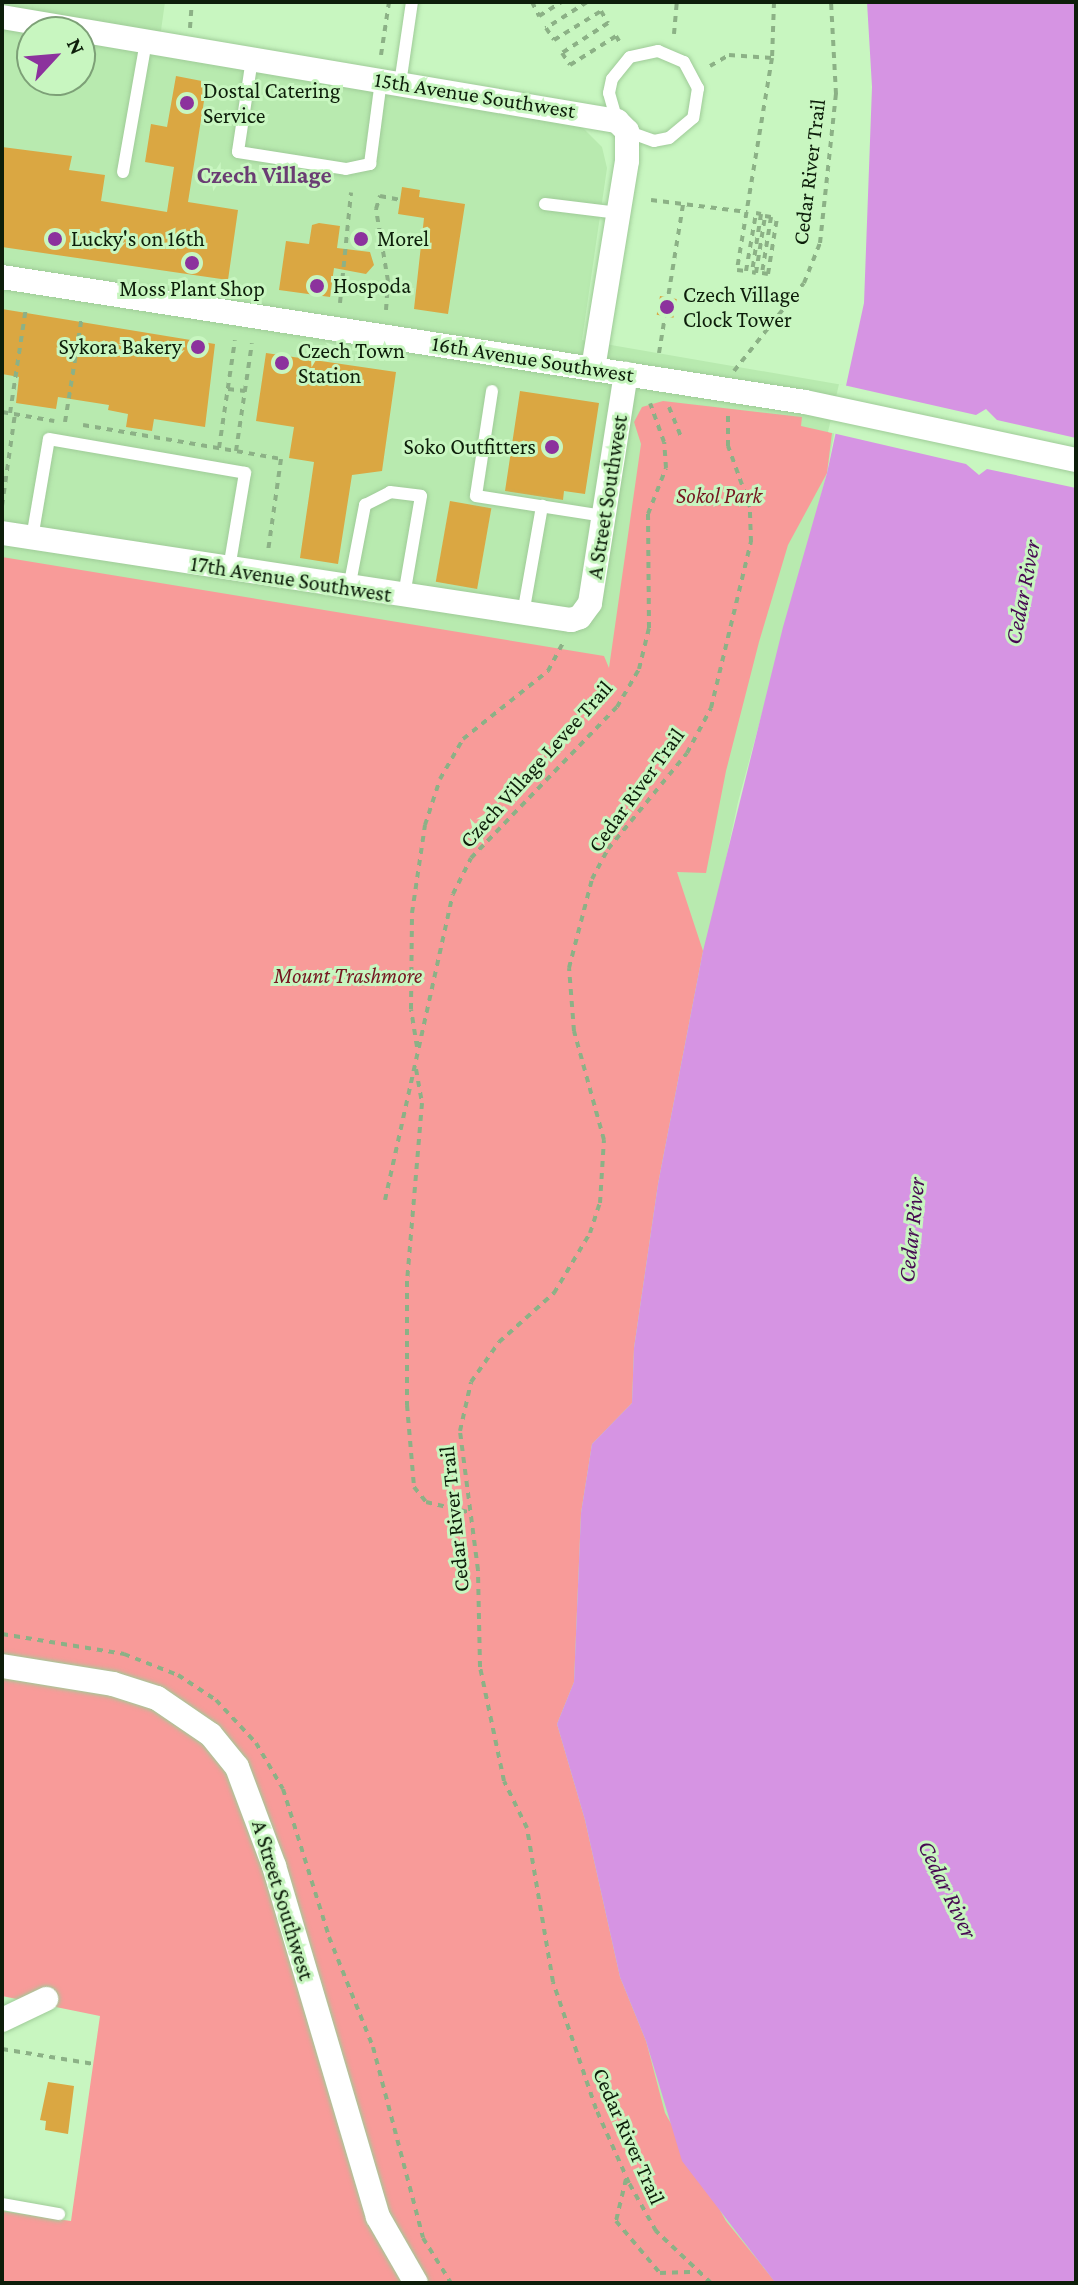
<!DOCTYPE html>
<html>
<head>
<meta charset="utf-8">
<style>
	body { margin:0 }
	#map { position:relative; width:1078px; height:2285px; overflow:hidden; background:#c8f6c0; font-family:"Crimson Pro",serif }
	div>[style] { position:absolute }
	.built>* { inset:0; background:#b8eaaf }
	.green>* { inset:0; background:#f89b99 }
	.water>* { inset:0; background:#d694e3 }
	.pier>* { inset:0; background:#c8f6c0 }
	.building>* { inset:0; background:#daa742; transform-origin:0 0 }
	.path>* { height:4px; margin-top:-2px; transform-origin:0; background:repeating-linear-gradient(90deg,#8cb186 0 6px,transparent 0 12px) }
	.roads { filter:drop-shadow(0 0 2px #9fcb98) drop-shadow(0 0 2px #9fcb98) }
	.lane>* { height:12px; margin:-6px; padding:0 6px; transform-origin:6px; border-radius:6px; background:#fff }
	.street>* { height:24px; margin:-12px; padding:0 12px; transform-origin:12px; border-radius:12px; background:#fff }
	.dots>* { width:22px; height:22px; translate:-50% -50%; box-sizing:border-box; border:4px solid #c8f6c0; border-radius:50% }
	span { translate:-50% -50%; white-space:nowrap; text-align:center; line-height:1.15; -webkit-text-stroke:6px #c8f6c0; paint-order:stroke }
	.poi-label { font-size:22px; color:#0d1e0a }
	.left { translate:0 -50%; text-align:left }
	.right { translate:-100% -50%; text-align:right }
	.street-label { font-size:22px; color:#0d1e0a }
	.park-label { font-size:22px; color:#751620; font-style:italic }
	.neighbourhood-label { font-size:24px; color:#6a3d73; font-weight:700 }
	.water-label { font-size:24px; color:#470952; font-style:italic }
	.frame { position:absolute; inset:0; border:4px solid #0d1e0a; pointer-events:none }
	.north { position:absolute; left:16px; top:16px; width:80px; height:80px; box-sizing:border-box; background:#c8f6c0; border:2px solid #7da077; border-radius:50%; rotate:64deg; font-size:22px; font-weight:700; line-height:32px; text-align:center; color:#0d1e0a }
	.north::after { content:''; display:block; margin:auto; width:28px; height:36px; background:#8c329d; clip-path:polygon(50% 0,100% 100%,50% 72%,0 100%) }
</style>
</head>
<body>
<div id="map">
	<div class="built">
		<i style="clip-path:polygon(evenodd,2px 2px,165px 2px,158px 52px,581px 126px,602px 147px,607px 168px,582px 340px,843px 385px,827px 473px,738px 802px,677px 1091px,778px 2283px,388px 2283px,2px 1666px,2px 2px,32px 32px,80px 32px,80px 80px,32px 80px,32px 32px)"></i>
	</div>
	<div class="green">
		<i style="clip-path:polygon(663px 401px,802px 417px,801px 426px,832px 433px,827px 473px,788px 545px,759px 642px,726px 771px,706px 873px,677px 872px,703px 951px,658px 1184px,634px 1348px,632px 1403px,592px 1444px,581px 1513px,574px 1682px,557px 1724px,585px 1820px,620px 1977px,646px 2041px,665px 2113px,726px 2221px,776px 2283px,2px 2283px,2px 2211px,71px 2221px,100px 2016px,2px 1996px,2px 557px,604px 656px,609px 668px,641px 444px,634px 422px,642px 407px)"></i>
	</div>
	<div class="water">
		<i style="clip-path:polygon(867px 2px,1076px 2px,1076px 2283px,774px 2281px,682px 2161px,646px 2041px,620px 1977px,585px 1820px,557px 1724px,574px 1682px,581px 1513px,592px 1444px,632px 1403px,634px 1348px,658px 1184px,703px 951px,783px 627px,827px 473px,864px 303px,872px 87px)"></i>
	</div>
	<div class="pier">
		<i style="clip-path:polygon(839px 384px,976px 415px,986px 409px,997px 420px,1076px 438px,1076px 488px,987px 469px,979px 475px,966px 464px,828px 432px)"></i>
	</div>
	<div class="building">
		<i style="clip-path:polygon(176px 76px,207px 82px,188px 202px,238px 210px,228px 280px,2px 247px,2px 147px,72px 156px,69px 170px,105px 175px,101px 201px,167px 212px,174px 167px,145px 162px,151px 124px,167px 127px)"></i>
		<i style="clip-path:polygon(402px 187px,420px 190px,419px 197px,465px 204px,448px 314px,414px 309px,424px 218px,398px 214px)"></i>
		<i style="clip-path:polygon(319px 223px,340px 226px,337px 248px,370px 252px,374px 265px,366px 274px,334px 268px,330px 297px,279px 290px,286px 241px,309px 244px,312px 225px)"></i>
		<i style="left:660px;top:296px;width:17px;height:19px;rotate:10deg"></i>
		<i style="clip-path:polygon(2px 309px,215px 344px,205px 427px,154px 419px,152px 431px,126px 427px,128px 414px,108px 410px,109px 405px,58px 397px,56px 409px,16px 403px,19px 377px,2px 374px)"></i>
		<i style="clip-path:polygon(266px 353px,396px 372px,382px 471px,352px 475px,338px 564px,300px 558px,314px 462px,289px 458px,294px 427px,256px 421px)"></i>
		<i style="clip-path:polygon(520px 391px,599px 403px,585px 494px,564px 491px,563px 500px,505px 491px)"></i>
		<i style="left:450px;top:501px;width:42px;height:82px;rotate:10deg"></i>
		<i style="clip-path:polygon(48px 2082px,74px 2086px,68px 2134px,45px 2130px,46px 2121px,40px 2120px)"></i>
	</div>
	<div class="path">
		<i style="left:508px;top:2px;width:1px"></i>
		<i style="left:532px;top:2px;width:16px;rotate:63deg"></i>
		<i style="left:539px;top:16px;width:26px;rotate:-32deg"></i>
		<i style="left:587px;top:2px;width:49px;rotate:147.6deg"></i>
		<i style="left:546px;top:28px;width:14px;rotate:56deg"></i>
		<i style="left:554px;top:40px;width:55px;rotate:-31.7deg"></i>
		<i style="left:601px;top:11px;width:14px;rotate:60deg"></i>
		<i style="left:608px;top:23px;width:55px;rotate:146.9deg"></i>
		<i style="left:562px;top:53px;width:14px;rotate:56deg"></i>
		<i style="left:570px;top:65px;width:54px;rotate:-32.2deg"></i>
		<i style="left:616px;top:36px;width:6px;rotate:59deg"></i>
		<i style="left:774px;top:2px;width:56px;rotate:92deg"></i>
		<i style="left:772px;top:58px;width:215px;rotate:99.4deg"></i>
		<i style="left:737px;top:270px;width:9px;rotate:6deg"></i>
		<i style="left:746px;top:271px;width:59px;rotate:-80.2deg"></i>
		<i style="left:756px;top:213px;width:5px;rotate:11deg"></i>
		<i style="left:761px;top:214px;width:59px;rotate:98.8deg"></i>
		<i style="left:752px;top:272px;width:4px;rotate:14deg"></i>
		<i style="left:756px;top:273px;width:58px;rotate:-81deg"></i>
		<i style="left:765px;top:216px;width:6px;rotate:9deg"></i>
		<i style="left:771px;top:217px;width:57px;rotate:99.1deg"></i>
		<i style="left:762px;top:273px;width:6px;rotate:9deg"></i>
		<i style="left:768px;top:274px;width:57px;rotate:-80.9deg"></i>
		<i style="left:190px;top:28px;width:26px;rotate:-86deg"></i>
		<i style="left:674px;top:34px;width:32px;rotate:-85deg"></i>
		<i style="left:381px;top:55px;width:54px;rotate:-81.4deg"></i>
		<i style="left:710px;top:66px;width:22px;rotate:-30deg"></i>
		<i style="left:729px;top:55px;width:43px;rotate:4deg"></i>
		<i style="left:651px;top:200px;width:97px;rotate:7.1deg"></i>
		<i style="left:340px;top:303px;width:111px;rotate:-84.3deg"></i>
		<i style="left:386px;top:310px;width:29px;rotate:-86deg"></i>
		<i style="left:388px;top:281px;width:73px;rotate:-99.5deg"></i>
		<i style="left:376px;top:209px;width:14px;rotate:-73deg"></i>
		<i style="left:380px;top:196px;width:20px;rotate:11deg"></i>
		<i style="left:659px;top:353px;width:151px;rotate:-80.8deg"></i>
		<i style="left:734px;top:371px;width:112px;rotate:-51.5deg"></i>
		<i style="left:804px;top:283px;width:43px;rotate:-68.2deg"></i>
		<i style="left:820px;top:243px;width:150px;rotate:-83.9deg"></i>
		<i style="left:836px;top:94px;width:92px;rotate:-93.1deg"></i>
		<i style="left:228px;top:389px;width:17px;rotate:7deg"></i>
		<i style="left:669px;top:407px;width:31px;rotate:68deg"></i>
		<i style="left:2px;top:412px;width:53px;rotate:9.8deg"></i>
		<i style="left:10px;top:413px;width:107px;rotate:-81.4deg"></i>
		<i style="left:65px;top:422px;width:107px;rotate:-80.9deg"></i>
		<i style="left:83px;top:425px;width:201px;rotate:9.7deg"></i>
		<i style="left:281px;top:459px;width:94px;rotate:98deg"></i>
		<i style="left:219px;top:448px;width:109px;rotate:-81.6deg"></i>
		<i style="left:236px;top:451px;width:109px;rotate:-81.6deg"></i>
		<i style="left:2px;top:506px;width:93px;rotate:-82deg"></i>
		<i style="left:417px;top:1047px;width:38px;rotate:-99deg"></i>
		<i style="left:411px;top:1009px;width:96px;rotate:-89.4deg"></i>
		<i style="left:412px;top:913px;width:89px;rotate:-81.6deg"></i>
		<i style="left:425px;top:825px;width:48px;rotate:-71.9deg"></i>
		<i style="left:440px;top:779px;width:46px;rotate:-60.1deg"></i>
		<i style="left:463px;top:739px;width:109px;rotate:-38.7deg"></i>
		<i style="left:548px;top:671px;width:32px;rotate:-62deg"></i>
		<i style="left:416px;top:1069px;width:35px;rotate:80deg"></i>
		<i style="left:422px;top:1103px;width:179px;rotate:94.8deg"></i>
		<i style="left:407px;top:1281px;width:124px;rotate:90deg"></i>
		<i style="left:407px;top:1405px;width:82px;rotate:85.1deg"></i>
		<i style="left:414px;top:1487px;width:19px;rotate:51deg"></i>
		<i style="left:426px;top:1502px;width:43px;rotate:13.4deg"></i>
		<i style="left:385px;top:1200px;width:313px;rotate:-77.5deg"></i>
		<i style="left:453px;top:894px;width:40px;rotate:-63.4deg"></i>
		<i style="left:471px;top:858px;width:210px;rotate:-46deg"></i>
		<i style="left:617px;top:707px;width:44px;rotate:-59.9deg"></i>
		<i style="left:639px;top:669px;width:42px;rotate:-76.3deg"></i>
		<i style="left:649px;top:628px;width:114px;rotate:-90.5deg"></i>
		<i style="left:648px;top:514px;width:49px;rotate:-68.6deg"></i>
		<i style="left:666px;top:468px;width:26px;rotate:-94deg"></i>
		<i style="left:664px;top:442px;width:41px;rotate:-109.7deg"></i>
		<i style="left:2px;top:1634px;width:124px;rotate:9.3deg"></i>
		<i style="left:124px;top:1654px;width:58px;rotate:21.3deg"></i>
		<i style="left:178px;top:1675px;width:45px;rotate:33.3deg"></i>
		<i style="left:216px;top:1700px;width:59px;rotate:47.1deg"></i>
		<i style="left:256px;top:1743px;width:53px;rotate:59.6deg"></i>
		<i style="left:283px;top:1789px;width:155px;rotate:72.7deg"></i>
		<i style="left:329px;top:1937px;width:118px;rotate:68.2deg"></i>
		<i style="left:373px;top:2047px;width:197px;rotate:75.3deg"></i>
		<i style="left:423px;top:2238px;width:53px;rotate:58.1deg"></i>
		<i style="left:2px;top:2049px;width:93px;rotate:9.3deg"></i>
		<i style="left:626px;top:2179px;width:43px;rotate:103.4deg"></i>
		<i style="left:616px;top:2221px;width:68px;rotate:49.8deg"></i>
		<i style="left:660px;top:2273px;width:36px;rotate:-2deg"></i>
		<i style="left:711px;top:2283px;width:76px;rotate:-136.6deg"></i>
		<i style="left:656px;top:2231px;width:55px;rotate:-119.4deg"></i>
		<i style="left:629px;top:2183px;width:81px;rotate:-114deg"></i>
		<i style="left:596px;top:2109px;width:134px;rotate:-108.7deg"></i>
		<i style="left:553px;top:1982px;width:156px;rotate:-99.6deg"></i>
		<i style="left:527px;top:1828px;width:52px;rotate:-116.1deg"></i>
		<i style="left:504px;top:1781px;width:116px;rotate:-101.9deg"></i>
		<i style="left:480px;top:1667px;width:97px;rotate:-91.2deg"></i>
		<i style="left:478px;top:1570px;width:140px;rotate:-97.4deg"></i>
		<i style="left:460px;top:1431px;width:50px;rotate:-77.3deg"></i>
		<i style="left:471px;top:1382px;width:49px;rotate:-55deg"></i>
		<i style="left:499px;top:1342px;width:74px;rotate:-41.7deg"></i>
		<i style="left:554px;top:1293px;width:70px;rotate:-59deg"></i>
		<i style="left:590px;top:1233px;width:32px;rotate:-72deg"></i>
		<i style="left:600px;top:1203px;width:63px;rotate:-86.4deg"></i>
		<i style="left:604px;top:1140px;width:113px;rotate:-105.4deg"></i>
		<i style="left:574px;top:1031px;width:63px;rotate:-94.5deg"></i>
		<i style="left:569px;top:968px;width:92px;rotate:-75.5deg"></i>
		<i style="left:592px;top:879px;width:34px;rotate:-62deg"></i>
		<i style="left:608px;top:849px;width:124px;rotate:-50.5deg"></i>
		<i style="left:687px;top:753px;width:51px;rotate:-61.9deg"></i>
		<i style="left:711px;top:708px;width:171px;rotate:-76.5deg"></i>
		<i style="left:751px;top:542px;width:35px;rotate:-92deg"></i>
		<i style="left:750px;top:507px;width:65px;rotate:-109.8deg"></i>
		<i style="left:728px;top:446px;width:35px;rotate:-90deg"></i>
	</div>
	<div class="roads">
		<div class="lane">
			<i style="left:252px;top:59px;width:94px;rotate:98.6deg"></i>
			<i style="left:238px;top:152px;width:109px;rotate:8.9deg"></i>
			<i style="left:346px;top:169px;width:25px;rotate:-12deg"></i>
			<i style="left:370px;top:164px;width:84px;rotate:-82.5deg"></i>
			<i style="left:80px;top:71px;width:40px;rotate:-75.6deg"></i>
			<i style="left:400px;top:84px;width:83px;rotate:-81.7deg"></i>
			<i style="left:617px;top:121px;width:29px;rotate:-106deg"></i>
			<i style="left:609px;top:93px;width:14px;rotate:-78deg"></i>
			<i style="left:612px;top:79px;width:28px;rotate:-51deg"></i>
			<i style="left:630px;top:57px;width:29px;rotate:-12deg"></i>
			<i style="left:658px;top:51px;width:28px;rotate:23deg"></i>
			<i style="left:684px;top:62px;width:30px;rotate:62deg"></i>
			<i style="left:698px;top:88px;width:30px;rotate:99deg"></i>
			<i style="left:693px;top:118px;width:31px;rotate:140deg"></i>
			<i style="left:669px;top:138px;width:15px;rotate:169deg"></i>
			<i style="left:654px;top:141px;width:29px;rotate:-160deg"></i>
			<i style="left:123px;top:172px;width:133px;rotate:-80deg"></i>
			<i style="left:545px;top:204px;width:74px;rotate:7deg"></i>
			<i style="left:492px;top:391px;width:106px;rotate:98.7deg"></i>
			<i style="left:476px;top:496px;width:130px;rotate:8.9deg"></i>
			<i style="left:32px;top:538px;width:100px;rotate:-80.3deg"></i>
			<i style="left:49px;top:439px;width:199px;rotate:9.8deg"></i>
			<i style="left:245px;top:473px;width:97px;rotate:99.5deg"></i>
			<i style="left:349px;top:588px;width:85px;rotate:-79.1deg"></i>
			<i style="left:365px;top:505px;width:28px;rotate:-27deg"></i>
			<i style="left:390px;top:492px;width:31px;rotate:7deg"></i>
			<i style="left:421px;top:496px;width:100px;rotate:99.7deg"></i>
			<i style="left:523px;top:614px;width:110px;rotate:-80deg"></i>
			<i style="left:2px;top:2204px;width:58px;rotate:10deg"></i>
		</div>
		<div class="street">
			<i style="left:2px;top:17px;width:624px;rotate:9.6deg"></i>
			<i style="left:617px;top:121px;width:14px;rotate:45deg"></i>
			<i style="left:627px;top:131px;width:30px;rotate:90deg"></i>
			<i style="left:627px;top:161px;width:211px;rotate:99.3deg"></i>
			<i style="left:2px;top:277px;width:813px;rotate:8.85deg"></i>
			<i style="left:805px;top:402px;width:277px;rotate:12.1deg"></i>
			<i style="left:2px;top:533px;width:576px;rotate:8.69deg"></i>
			<i style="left:571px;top:620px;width:9px;rotate:-18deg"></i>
			<i style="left:580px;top:617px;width:17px;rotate:-54deg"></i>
			<i style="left:590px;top:603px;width:232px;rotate:-81.1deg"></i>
			<i style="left:2px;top:1666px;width:112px;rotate:9.2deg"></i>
			<i style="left:113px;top:1684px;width:46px;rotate:17.7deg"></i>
			<i style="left:157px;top:1698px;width:65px;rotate:34.4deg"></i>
			<i style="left:211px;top:1735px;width:41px;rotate:50.9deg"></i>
			<i style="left:237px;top:1767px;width:106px;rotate:69.5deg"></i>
			<i style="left:274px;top:1866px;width:366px;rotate:73.5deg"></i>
			<i style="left:378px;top:2217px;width:76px;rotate:60.1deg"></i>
			<i style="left:2px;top:2020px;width:49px;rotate:-25.5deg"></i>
		</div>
	</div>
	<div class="dots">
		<i style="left:187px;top:103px;background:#8c329d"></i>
		<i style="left:55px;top:239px;background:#8c329d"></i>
		<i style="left:361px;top:239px;background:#8c329d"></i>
		<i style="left:192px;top:263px;background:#8c329d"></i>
		<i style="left:317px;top:286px;background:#8c329d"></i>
		<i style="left:667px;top:307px;background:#8c329d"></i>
		<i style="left:198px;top:347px;background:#8c329d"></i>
		<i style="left:282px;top:363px;background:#8c329d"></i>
		<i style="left:552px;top:447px;background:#8c329d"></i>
	</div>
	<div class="poi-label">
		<span class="left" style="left:203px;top:103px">Dostal Catering<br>Service</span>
		<span class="left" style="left:71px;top:239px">Lucky's on 16th</span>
		<span class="left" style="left:377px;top:239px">Morel</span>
		<span class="left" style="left:333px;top:286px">Hospoda</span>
		<span style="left:192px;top:289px">Moss Plant Shop</span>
		<span class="left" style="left:683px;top:307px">Czech Village<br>Clock Tower</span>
		<span class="right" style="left:182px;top:347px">Sykora Bakery</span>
		<span class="left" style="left:298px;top:363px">Czech Town<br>Station</span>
		<span class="right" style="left:536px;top:447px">Soko Outfitters</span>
	</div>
	<div class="street-label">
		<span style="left:475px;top:95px;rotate:9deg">15th Avenue Southwest</span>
		<span style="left:809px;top:172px;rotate:-83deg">Cedar River Trail</span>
		<span style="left:533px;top:359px;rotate:9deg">16th Avenue Southwest</span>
		<span style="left:607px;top:497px;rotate:-81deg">A Street Southwest</span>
		<span style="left:291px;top:579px;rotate:9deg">17th Avenue Southwest</span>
		<span style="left:536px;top:764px;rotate:-48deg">Czech Village Levee Trail</span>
		<span style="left:636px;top:790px;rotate:-54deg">Cedar River Trail</span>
		<span style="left:454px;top:1519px;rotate:-96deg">Cedar River Trail</span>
		<span style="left:283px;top:1900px;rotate:73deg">A Street Southwest</span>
		<span style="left:629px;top:2136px;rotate:66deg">Cedar River Trail</span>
	</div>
	<div class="park-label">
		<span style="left:719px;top:496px">Sokol Park</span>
		<span style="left:348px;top:976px">Mount Trashmore</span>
	</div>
	<div class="neighbourhood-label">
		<span style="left:264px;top:175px">Czech Village</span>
	</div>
	<div class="water-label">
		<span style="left:1022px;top:592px;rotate:-79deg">Cedar River</span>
		<span style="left:911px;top:1230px;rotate:-84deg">Cedar River</span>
		<span style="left:948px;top:1889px;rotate:64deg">Cedar River</span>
	</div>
	<div class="frame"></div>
	<div class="north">N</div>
</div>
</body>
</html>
